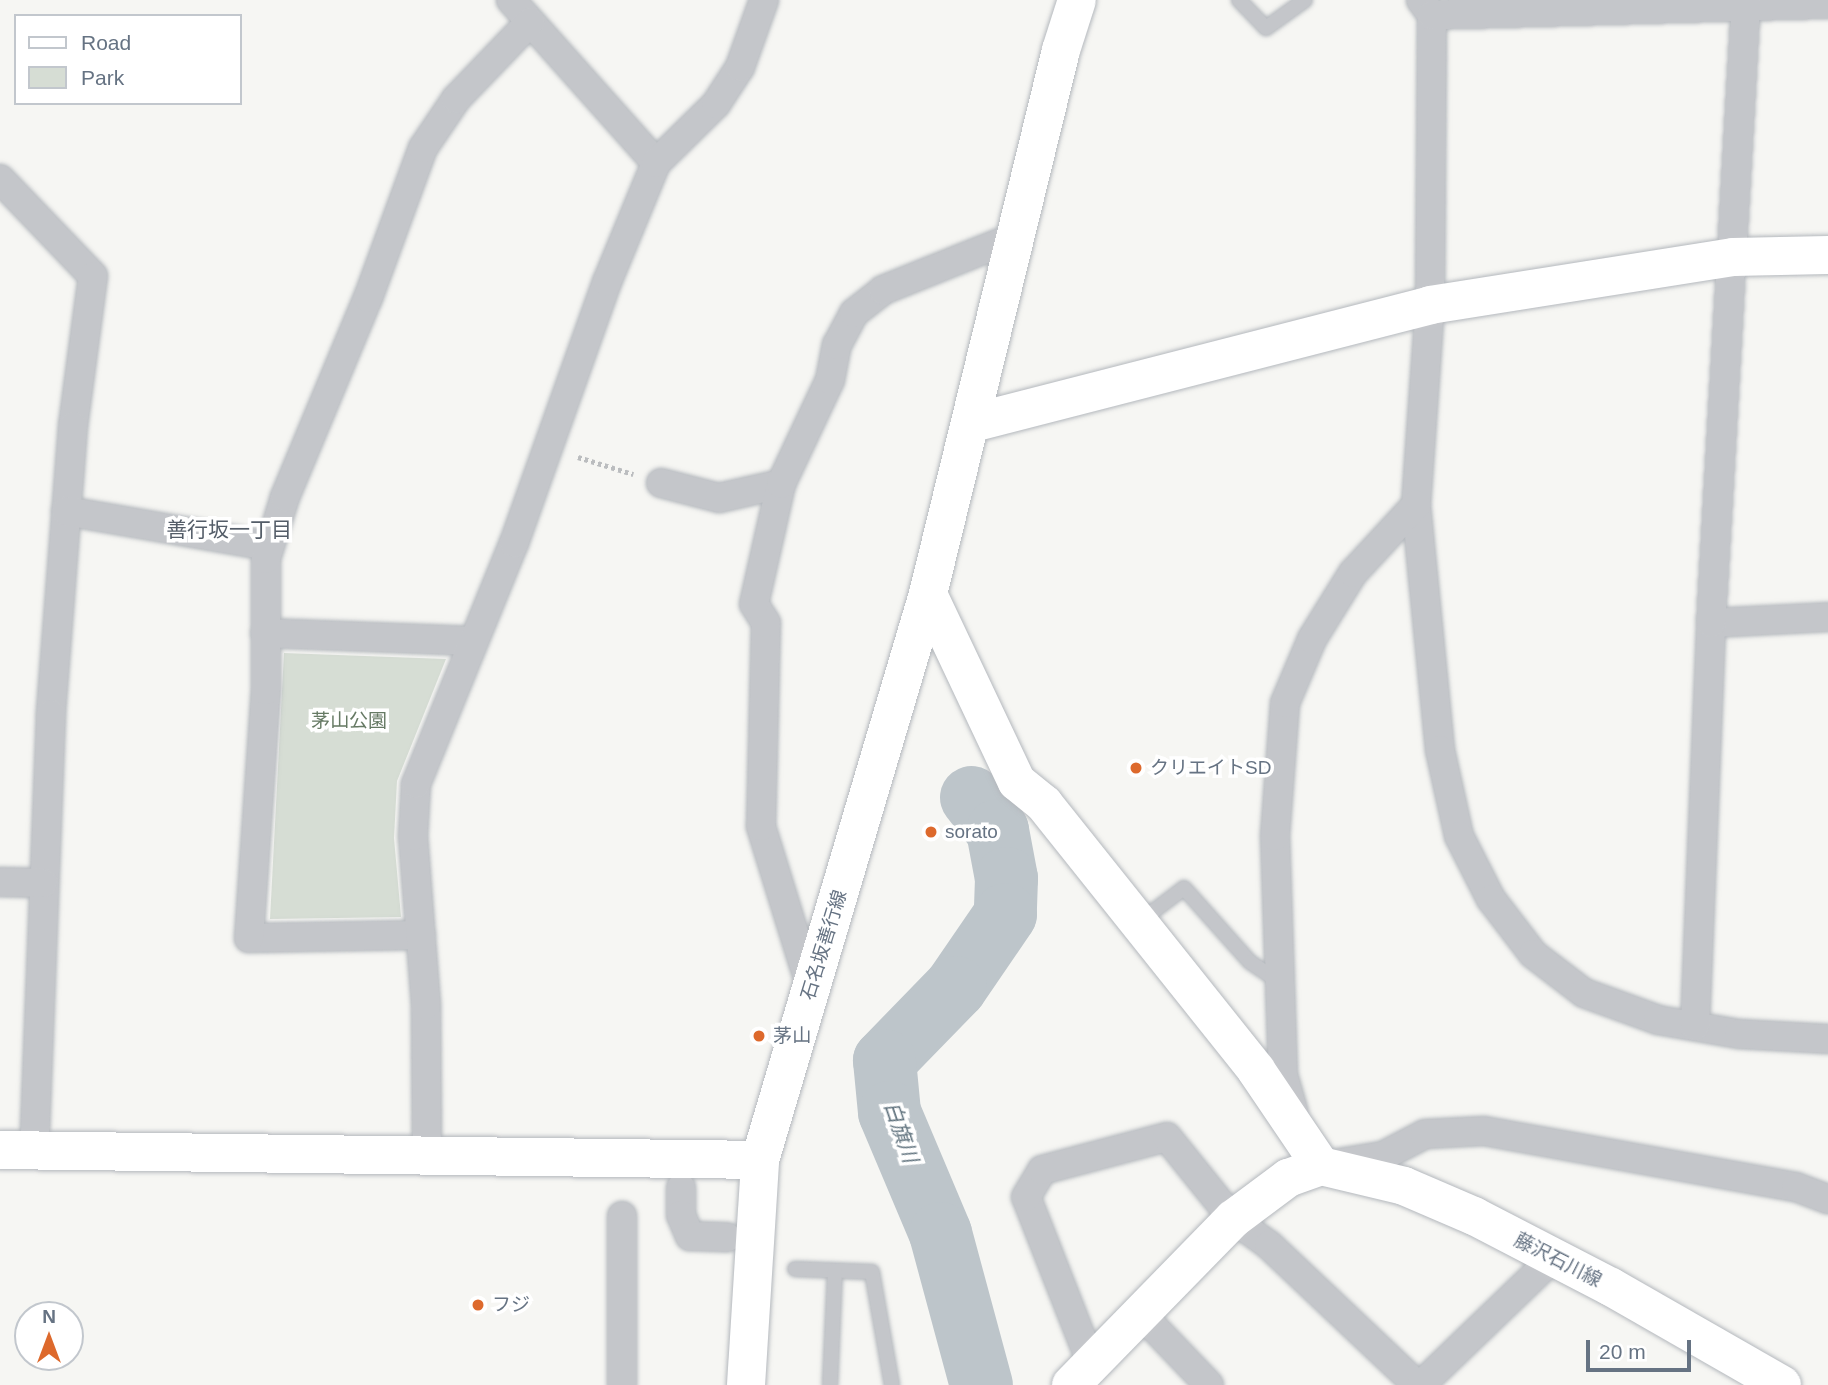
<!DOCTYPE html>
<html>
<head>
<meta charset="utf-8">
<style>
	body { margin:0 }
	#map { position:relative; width:1828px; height:1385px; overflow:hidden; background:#f6f6f3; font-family:Helvetica,"Noto Sans JP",sans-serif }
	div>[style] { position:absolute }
	.green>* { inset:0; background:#d6ddd4 }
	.river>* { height:63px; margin:-31.5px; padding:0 31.5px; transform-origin:31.5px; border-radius:31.5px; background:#bdc5ca }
	.path>* { height:4.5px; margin-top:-2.25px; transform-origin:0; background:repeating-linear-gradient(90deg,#bbbdbf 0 3.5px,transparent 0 7px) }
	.roads { filter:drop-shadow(0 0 2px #b4b8bd) drop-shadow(0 0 2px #b4b8bd) }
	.lane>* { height:14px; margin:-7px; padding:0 7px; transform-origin:7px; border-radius:7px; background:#c4c6ca }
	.street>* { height:28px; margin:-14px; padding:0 14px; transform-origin:14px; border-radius:14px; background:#c4c6ca }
	.secondary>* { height:38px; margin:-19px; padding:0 19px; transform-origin:19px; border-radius:19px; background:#fff }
	.dots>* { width:19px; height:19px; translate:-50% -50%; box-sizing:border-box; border:4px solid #fff; border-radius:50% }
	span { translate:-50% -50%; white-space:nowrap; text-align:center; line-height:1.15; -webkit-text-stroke:7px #fff; paint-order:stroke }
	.park-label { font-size:19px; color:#667a64 }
	.poi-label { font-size:19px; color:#667383 }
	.left { translate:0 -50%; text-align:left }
	.street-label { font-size:19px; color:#667383 }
	.neighbourhood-label { font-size:21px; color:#545d68 }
	.water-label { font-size:21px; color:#62747f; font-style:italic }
	.legend { position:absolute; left:14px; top:14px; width:228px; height:91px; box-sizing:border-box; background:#fff; border:2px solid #c2c7cd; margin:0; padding:9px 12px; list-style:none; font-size:21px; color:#667383 }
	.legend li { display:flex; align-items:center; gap:14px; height:35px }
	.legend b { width:35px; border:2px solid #c2c7cd }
	.north { position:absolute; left:14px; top:1301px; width:70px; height:70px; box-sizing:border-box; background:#fff; border:2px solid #c2c7cd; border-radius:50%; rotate:0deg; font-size:19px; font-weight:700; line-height:28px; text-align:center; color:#667383 }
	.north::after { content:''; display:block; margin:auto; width:24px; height:32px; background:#dd692c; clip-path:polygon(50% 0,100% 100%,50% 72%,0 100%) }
	.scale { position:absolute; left:1586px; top:1340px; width:105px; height:32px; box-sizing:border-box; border:4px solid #667383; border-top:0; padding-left:9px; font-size:21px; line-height:24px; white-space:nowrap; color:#667383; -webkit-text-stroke:5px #fff; paint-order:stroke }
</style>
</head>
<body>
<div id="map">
	<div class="green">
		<i style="clip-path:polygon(284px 653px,446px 659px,397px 781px,394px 838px,401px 917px,270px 919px)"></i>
	</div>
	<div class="river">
		<i style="left:971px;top:797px;width:42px;rotate:51.8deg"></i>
		<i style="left:997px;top:830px;width:49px;rotate:79.4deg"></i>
		<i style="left:1006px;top:878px;width:36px;rotate:92deg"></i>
		<i style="left:1005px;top:914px;width:88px;rotate:124.4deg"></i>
		<i style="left:955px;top:987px;width:102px;rotate:134.2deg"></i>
		<i style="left:884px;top:1060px;width:52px;rotate:84.5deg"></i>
		<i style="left:889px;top:1112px;width:131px;rotate:67.1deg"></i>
		<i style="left:940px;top:1233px;width:157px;rotate:74.9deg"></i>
	</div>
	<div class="path">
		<i style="left:578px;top:457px;width:58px;rotate:17.2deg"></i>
	</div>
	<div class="roads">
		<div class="lane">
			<i style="left:1239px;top:0;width:39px;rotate:46deg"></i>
			<i style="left:1266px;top:28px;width:48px;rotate:-35.7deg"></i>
			<i style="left:1151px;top:913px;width:41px;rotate:-37.1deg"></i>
			<i style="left:1184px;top:888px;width:99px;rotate:48.3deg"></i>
			<i style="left:1250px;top:962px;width:36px;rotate:34deg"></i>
			<i style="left:795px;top:1269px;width:77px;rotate:2.2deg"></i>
			<i style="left:872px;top:1272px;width:115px;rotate:80deg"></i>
			<i style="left:830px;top:1385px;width:114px;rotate:-87.5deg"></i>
		</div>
		<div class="street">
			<i style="left:511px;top:0;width:218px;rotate:48.3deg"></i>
			<i style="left:1421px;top:0;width:19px;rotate:54deg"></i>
			<i style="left:1432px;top:15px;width:290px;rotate:90.4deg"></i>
			<i style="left:1430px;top:305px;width:200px;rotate:94deg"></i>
			<i style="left:1416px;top:505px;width:246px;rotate:84.4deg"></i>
			<i style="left:1440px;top:750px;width:88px;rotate:77.5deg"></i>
			<i style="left:1459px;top:836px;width:71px;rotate:63.1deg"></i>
			<i style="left:1491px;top:899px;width:69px;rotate:52.6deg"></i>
			<i style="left:1533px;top:954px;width:64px;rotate:37.4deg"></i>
			<i style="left:1584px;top:993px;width:79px;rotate:20deg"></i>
			<i style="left:1658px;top:1020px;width:82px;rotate:9.8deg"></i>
			<i style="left:1739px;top:1034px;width:89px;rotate:3.2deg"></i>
			<i style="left:1432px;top:15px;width:396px;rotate:-1.6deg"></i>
			<i style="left:0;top:179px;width:134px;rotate:46.2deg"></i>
			<i style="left:93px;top:276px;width:151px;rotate:97.6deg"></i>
			<i style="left:73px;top:426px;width:289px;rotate:94.4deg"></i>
			<i style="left:51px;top:714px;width:436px;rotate:92.2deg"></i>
			<i style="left:661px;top:483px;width:60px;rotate:14.5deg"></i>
			<i style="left:719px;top:498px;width:64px;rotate:-12.7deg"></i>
			<i style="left:66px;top:511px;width:206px;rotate:9.8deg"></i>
			<i style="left:1711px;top:623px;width:117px;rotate:-2.9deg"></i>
			<i style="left:265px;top:633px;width:208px;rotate:2.2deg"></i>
			<i style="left:0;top:882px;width:43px;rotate:1.3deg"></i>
			<i style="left:421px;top:935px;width:172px;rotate:179deg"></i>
			<i style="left:249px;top:938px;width:249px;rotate:-86.1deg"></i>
			<i style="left:266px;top:690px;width:131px;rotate:-90deg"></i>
			<i style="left:266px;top:559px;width:65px;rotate:-73deg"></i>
			<i style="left:285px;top:497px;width:216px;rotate:-67.4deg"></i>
			<i style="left:368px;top:298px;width:160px;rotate:-69.9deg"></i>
			<i style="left:423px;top:148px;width:59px;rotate:-56deg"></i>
			<i style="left:456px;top:99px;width:107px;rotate:-46.1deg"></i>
			<i style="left:811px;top:988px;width:170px;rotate:-107.2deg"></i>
			<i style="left:761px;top:826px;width:203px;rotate:-88.6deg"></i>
			<i style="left:766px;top:623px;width:22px;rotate:-122deg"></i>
			<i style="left:754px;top:604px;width:123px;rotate:-77.3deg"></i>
			<i style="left:781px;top:484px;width:115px;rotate:-64.8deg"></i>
			<i style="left:830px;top:380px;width:36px;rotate:-79deg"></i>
			<i style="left:837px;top:345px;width:36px;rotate:-62deg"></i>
			<i style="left:854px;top:313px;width:37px;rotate:-38deg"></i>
			<i style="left:883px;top:290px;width:142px;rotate:-21.9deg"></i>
			<i style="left:1695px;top:1026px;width:403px;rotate:-87.7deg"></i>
			<i style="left:1711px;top:623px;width:624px;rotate:-86.78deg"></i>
			<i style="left:1294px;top:1113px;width:40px;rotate:-106deg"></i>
			<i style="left:1283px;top:1075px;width:239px;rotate:-91.9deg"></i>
			<i style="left:1275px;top:836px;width:133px;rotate:-85.7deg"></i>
			<i style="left:1285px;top:703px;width:69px;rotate:-67.1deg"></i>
			<i style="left:1312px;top:639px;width:78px;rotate:-58.2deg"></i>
			<i style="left:1353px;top:573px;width:93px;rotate:-47.2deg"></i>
			<i style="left:427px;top:1155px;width:150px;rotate:-90.4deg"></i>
			<i style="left:426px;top:1005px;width:169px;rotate:-94.4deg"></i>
			<i style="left:413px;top:836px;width:52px;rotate:-86.7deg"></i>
			<i style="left:416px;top:784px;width:260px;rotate:-67.9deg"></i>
			<i style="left:514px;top:543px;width:277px;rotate:-70.4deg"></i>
			<i style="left:607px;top:282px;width:129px;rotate:-67.6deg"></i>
			<i style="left:656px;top:163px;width:84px;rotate:-44.5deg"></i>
			<i style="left:716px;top:104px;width:44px;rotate:-57deg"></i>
			<i style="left:740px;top:67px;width:71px;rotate:-70.3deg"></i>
			<i style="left:1333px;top:1164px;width:51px;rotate:-9.1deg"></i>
			<i style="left:1383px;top:1156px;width:47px;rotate:-27.6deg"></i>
			<i style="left:1425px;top:1134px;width:59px;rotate:-2.9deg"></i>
			<i style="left:1484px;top:1131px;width:317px;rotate:10.2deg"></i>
			<i style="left:1796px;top:1187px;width:34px;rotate:21deg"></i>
			<i style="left:681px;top:1188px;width:27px;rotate:90deg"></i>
			<i style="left:681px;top:1215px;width:23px;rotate:67deg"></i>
			<i style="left:690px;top:1236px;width:37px;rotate:2deg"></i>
			<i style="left:622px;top:1216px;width:169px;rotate:90deg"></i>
			<i style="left:1141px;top:1314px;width:98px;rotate:46.2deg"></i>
			<i style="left:1092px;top:1365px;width:180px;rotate:-111.4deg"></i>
			<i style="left:1026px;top:1197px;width:31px;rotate:-59deg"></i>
			<i style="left:1042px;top:1170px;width:129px;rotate:-14.8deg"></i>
			<i style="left:1167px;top:1137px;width:105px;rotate:51.2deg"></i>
			<i style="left:1233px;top:1219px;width:44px;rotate:35.8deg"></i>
			<i style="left:1269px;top:1245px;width:204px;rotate:43.4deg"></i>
			<i style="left:1421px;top:1385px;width:183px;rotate:-43.9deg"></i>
		</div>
		<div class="secondary">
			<i style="left:972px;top:423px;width:473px;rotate:-14.4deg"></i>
			<i style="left:1430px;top:305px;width:307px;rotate:-9deg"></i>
			<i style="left:1733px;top:257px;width:95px;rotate:-1.2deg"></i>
			<i style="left:928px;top:594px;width:208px;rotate:64.7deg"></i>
			<i style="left:1017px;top:782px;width:35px;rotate:39deg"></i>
			<i style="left:1044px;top:804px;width:340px;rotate:51.4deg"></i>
			<i style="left:1256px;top:1070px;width:116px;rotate:55.9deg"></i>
			<i style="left:0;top:1150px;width:760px;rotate:0.75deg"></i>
			<i style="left:1321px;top:1166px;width:85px;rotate:13.5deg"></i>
			<i style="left:1404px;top:1186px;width:76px;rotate:23.2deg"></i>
			<i style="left:1474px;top:1216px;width:154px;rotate:27.4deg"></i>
			<i style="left:1611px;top:1287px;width:197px;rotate:29.8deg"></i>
			<i style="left:746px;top:1385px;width:225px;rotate:-86.4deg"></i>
			<i style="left:760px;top:1160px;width:590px;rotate:-73.47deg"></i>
			<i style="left:928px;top:594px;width:560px;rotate:-76.26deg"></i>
			<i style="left:1061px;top:50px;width:52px;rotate:-72.3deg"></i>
			<i style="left:1071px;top:1385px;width:232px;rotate:-45.7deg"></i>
			<i style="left:1233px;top:1219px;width:69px;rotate:-36.7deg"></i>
			<i style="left:1288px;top:1178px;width:35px;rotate:-20deg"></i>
		</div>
	</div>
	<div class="dots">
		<i style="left:1136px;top:768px;background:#dd692c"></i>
		<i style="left:931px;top:832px;background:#dd692c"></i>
		<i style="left:759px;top:1036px;background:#dd692c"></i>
		<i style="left:478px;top:1305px;background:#dd692c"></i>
	</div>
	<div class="park-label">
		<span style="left:349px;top:721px">茅山公園</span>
	</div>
	<div class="poi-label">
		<span class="left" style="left:1150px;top:768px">クリエイトSD</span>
		<span class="left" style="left:945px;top:832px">sorato</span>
		<span class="left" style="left:773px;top:1036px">茅山</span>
		<span class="left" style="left:492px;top:1305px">フジ</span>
	</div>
	<div class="street-label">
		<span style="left:824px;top:945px;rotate:-73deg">石名坂善行線</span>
		<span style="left:1558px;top:1260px;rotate:27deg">藤沢石川線</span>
	</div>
	<div class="neighbourhood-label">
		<span style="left:229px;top:530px">善行坂一丁目</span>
	</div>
	<div class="water-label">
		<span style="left:901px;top:1132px;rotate:71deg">白旗川</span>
	</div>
	<ul class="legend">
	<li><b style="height:9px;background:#fff"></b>Road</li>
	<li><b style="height:19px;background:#d6ddd4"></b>Park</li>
	</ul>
	<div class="north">N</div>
	<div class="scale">20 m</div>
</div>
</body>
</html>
